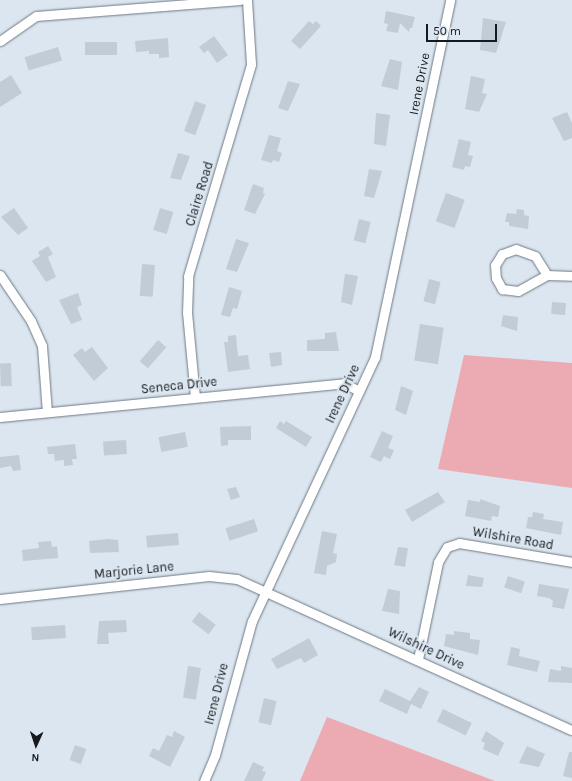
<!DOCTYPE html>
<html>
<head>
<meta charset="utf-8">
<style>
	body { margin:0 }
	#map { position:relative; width:572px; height:781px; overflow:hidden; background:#dbe6f0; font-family:Karla,sans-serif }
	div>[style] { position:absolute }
	.green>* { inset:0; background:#ecaab3 }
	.building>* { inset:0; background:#c1ccd6; transform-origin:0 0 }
	.roads { filter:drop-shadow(0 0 1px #6e7881) drop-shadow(0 0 1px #6e7881) }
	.street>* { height:9px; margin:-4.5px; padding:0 4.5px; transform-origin:4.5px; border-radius:4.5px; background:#fff }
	span { translate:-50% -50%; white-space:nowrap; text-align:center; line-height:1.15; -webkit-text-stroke:3.5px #dbe6f0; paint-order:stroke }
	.street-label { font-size:13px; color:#16191d }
	.north { position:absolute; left:16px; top:725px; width:40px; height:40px; -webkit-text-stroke:3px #dbe6f0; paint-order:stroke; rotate:183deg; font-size:11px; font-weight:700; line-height:16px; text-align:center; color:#16191d }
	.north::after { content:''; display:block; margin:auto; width:14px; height:18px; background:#16191d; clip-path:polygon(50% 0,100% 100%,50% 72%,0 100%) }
	.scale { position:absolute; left:426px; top:24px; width:71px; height:18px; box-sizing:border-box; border:2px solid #16191d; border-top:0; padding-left:5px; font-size:12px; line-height:14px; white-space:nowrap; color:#16191d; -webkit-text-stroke:3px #dbe6f0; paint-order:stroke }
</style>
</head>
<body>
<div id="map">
	<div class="green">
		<i style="clip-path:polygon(464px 355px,572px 363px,572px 488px,438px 469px)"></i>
		<i style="clip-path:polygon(327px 717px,495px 781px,300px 781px)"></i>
	</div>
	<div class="building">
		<i style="clip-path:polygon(386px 11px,415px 17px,412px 28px,410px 28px,409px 32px,400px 23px,398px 33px,386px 31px,388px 24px,384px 23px)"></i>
		<i style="clip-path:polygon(483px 18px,506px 22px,496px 53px,480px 50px)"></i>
		<i style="clip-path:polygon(309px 21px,313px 24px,316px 21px,321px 26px,300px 49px,291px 41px)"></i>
		<i style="clip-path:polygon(214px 36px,228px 55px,217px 63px,208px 50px,204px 53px,199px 47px)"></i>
		<i style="clip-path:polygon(168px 38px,169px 57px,159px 58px,159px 54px,149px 54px,149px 51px,136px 52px,135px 41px)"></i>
		<i style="left:117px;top:42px;width:13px;height:32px;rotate:90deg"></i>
		<i style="left:58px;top:47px;width:14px;height:35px;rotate:73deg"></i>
		<i style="clip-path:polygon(390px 59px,402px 62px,398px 90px,381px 86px)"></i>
		<i style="clip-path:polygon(11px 75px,22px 93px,0 107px,0 82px)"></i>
		<i style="clip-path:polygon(471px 76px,485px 79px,482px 93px,487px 94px,479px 112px,465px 109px)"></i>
		<i style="clip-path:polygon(288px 81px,300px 84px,288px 111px,278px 108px)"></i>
		<i style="left:195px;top:101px;width:12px;height:32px;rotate:20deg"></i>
		<i style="clip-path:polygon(567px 112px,572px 123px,572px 138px,564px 141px,552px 118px)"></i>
		<i style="clip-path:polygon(376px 113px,390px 115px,386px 146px,374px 144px)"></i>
		<i style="clip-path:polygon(269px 135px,281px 138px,277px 151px,282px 153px,279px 162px,273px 160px,272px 163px,261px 160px)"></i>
		<i style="clip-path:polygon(459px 139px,471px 142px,468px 155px,473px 156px,470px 167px,465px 166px,464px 170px,452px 167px)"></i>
		<i style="clip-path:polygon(178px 153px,190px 156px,181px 180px,170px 178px)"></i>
		<i style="clip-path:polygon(369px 169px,382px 171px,374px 198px,364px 196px)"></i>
		<i style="clip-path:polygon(253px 184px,264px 188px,263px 193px,265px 194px,255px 214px,244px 210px)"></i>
		<i style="left:446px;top:193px;width:20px;height:30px;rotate:20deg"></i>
		<i style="clip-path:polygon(14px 208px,28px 228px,18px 235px,1px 217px)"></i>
		<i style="left:160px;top:208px;width:14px;height:23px;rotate:17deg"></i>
		<i style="clip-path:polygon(517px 209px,524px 210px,524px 215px,529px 216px,528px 229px,509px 226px,509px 222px,505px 222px,507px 213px,516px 214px)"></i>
		<i style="left:359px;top:219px;width:12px;height:22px;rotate:14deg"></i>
		<i style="clip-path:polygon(236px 239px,249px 243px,237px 272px,226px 269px)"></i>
		<i style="clip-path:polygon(48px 246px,53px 254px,48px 257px,56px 277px,46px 282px,32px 261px,40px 256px,38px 252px)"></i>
		<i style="left:142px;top:264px;width:13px;height:32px;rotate:4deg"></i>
		<i style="clip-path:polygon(345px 274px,358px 276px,352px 305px,341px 302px)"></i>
		<i style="left:429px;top:279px;width:12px;height:23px;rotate:14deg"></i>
		<i style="clip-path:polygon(229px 287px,242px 291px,237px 309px,233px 308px,230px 317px,221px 315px)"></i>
		<i style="clip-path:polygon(78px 293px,82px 305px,77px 307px,82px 320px,71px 324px,59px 300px)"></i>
		<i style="left:552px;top:302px;width:14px;height:12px;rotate:4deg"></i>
		<i style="clip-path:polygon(503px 315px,518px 317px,517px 331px,501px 326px)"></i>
		<i style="left:420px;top:324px;width:24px;height:37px;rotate:9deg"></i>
		<i style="clip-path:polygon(336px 332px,339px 351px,307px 351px,307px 340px,325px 339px,325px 333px)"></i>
		<i style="clip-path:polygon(236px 335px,238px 356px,248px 355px,250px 369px,228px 372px,224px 342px,228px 342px,228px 336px)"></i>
		<i style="left:158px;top:340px;width:11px;height:28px;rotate:41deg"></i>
		<i style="clip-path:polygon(92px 347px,108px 368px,94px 381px,73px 355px,82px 348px,85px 352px)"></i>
		<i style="clip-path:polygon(281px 352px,282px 365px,271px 367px,269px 353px)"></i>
		<i style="left:11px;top:363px;width:23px;height:11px;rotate:88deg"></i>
		<i style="clip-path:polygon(401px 386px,413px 391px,406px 415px,395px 410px)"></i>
		<i style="clip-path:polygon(280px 421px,284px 424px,286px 421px,312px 437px,306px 447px,276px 428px)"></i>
		<i style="clip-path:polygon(251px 426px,251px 440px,228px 440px,228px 445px,221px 446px,220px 427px)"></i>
		<i style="clip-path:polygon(382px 431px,393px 436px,388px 448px,394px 450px,390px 459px,384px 456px,381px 462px,370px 457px)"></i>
		<i style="left:185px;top:432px;width:15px;height:27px;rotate:79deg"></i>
		<i style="left:126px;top:440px;width:14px;height:23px;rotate:86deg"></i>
		<i style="clip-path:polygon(75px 444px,77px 459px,72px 459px,73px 465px,64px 466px,64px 460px,55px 461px,54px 454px,48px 454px,47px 447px)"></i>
		<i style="clip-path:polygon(19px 455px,21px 470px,13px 471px,11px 466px,0 468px,0 457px)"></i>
		<i style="clip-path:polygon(236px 487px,240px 497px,231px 500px,227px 489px)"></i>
		<i style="clip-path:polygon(438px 492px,445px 502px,412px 522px,405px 510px)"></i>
		<i style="clip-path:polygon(480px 499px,500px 506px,498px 517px,492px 516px,491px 521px,465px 516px,468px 500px,480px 502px)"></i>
		<i style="clip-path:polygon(533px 512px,544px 514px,543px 519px,563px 522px,561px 535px,526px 528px,528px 517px,532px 517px)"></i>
		<i style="left:254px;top:519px;width:13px;height:30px;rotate:72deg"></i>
		<i style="clip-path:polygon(322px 531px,337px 534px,333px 553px,337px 554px,336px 562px,327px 566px,326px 575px,314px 573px)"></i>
		<i style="left:178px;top:533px;width:12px;height:32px;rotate:85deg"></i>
		<i style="clip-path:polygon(108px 539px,118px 540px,119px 552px,90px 553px,89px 541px)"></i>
		<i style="clip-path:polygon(51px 541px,52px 547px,57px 546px,58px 558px,23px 561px,22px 550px,39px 548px,38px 542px)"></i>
		<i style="clip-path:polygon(398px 547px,408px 548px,405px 567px,394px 565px)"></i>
		<i style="clip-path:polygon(468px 575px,484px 578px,482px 587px,466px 586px)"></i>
		<i style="left:508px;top:576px;width:18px;height:12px;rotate:19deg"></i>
		<i style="clip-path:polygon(539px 584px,569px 589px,564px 609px,552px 607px,553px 601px,549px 598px,537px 596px)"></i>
		<i style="clip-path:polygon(388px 589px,400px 591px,399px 614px,382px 611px)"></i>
		<i style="left:199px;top:612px;width:21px;height:12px;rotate:37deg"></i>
		<i style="clip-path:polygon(126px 620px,127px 632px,108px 633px,109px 644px,97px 644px,99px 621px)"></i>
		<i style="left:65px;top:625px;width:13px;height:34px;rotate:86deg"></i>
		<i style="clip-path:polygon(454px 631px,470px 633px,470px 639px,480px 640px,478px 655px,444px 646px,446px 634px,454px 635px)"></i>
		<i style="clip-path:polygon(309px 638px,318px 655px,304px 663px,301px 658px,277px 669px,271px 659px)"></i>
		<i style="clip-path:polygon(511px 647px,520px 649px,519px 656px,540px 661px,537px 672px,507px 665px)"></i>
		<i style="left:188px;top:666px;width:13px;height:32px;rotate:9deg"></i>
		<i style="clip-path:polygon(561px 666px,572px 668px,572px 683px,548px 682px,550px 669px,561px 671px)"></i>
		<i style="clip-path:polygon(419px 687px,429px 692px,421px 709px,411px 704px,407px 714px,379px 701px,385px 689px,410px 701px)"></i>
		<i style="left:264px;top:698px;width:13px;height:25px;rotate:13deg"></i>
		<i style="left:443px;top:709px;width:32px;height:14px;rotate:26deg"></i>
		<i style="clip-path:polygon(174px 731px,185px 737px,170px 767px,149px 756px,153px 748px,159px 751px,167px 735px,172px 737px)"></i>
		<i style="clip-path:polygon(486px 731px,504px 743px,498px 756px,483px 749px,485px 743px,481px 741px)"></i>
		<i style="left:75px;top:745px;width:12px;height:16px;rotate:20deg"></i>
		<i style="clip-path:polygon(527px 746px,545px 754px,539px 767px,519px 763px)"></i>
		<i style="clip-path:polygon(569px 752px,572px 752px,572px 778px,563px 776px)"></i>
		<i style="clip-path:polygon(253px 762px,264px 767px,262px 771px,266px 772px,262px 781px,244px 781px)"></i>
	</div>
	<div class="roads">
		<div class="street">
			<i style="left:0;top:41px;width:44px;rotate:-34.8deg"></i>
			<i style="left:36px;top:16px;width:205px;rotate:-4.5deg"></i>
			<i style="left:0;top:275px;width:55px;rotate:56deg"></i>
			<i style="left:31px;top:321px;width:27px;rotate:66deg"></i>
			<i style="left:42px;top:346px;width:66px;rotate:85.7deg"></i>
			<i style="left:547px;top:275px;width:22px;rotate:-122deg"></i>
			<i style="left:535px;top:256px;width:20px;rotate:-160deg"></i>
			<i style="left:516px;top:249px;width:15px;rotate:160deg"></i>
			<i style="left:502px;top:254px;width:13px;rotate:122deg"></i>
			<i style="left:495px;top:265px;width:13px;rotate:86deg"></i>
			<i style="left:496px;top:278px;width:13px;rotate:61deg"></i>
			<i style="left:502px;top:289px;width:16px;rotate:7deg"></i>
			<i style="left:518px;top:291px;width:33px;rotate:-29deg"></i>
			<i style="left:547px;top:275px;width:25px;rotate:2deg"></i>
			<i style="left:195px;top:397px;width:84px;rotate:-95.4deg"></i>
			<i style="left:187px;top:313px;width:37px;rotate:-88deg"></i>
			<i style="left:188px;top:276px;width:221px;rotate:-73.4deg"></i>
			<i style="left:251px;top:64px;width:64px;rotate:-93.6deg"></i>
			<i style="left:0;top:417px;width:346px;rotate:-5.6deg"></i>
			<i style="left:344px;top:383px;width:17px;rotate:28deg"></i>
			<i style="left:0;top:599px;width:210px;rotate:-6.3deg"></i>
			<i style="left:209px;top:576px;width:28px;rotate:6deg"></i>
			<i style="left:237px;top:579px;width:367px;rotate:24.3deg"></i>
			<i style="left:418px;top:659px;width:99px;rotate:-78.3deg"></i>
			<i style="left:438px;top:562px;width:17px;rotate:-59deg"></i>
			<i style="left:447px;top:547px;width:13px;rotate:-18deg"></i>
			<i style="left:459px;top:543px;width:115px;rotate:9.5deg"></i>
			<i style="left:204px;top:781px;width:28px;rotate:-67deg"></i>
			<i style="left:215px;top:755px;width:139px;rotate:-74.6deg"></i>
			<i style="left:252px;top:621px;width:291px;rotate:-65deg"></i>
			<i style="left:375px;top:357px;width:365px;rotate:-78.1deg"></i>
		</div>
	</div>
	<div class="street-label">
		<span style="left:420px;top:84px;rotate:-79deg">Irene Drive</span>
		<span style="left:200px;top:194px;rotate:-73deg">Claire Road</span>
		<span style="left:179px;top:386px;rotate:-6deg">Seneca Drive</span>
		<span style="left:343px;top:394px;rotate:-65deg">Irene Drive</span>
		<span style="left:513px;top:539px;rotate:10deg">Wilshire Road</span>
		<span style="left:134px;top:571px;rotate:-6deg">Marjorie Lane</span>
		<span style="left:426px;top:649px;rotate:25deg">Wilshire Drive</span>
		<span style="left:217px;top:694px;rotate:-76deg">Irene Drive</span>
	</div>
	<div class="north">N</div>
	<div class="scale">50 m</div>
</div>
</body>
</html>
